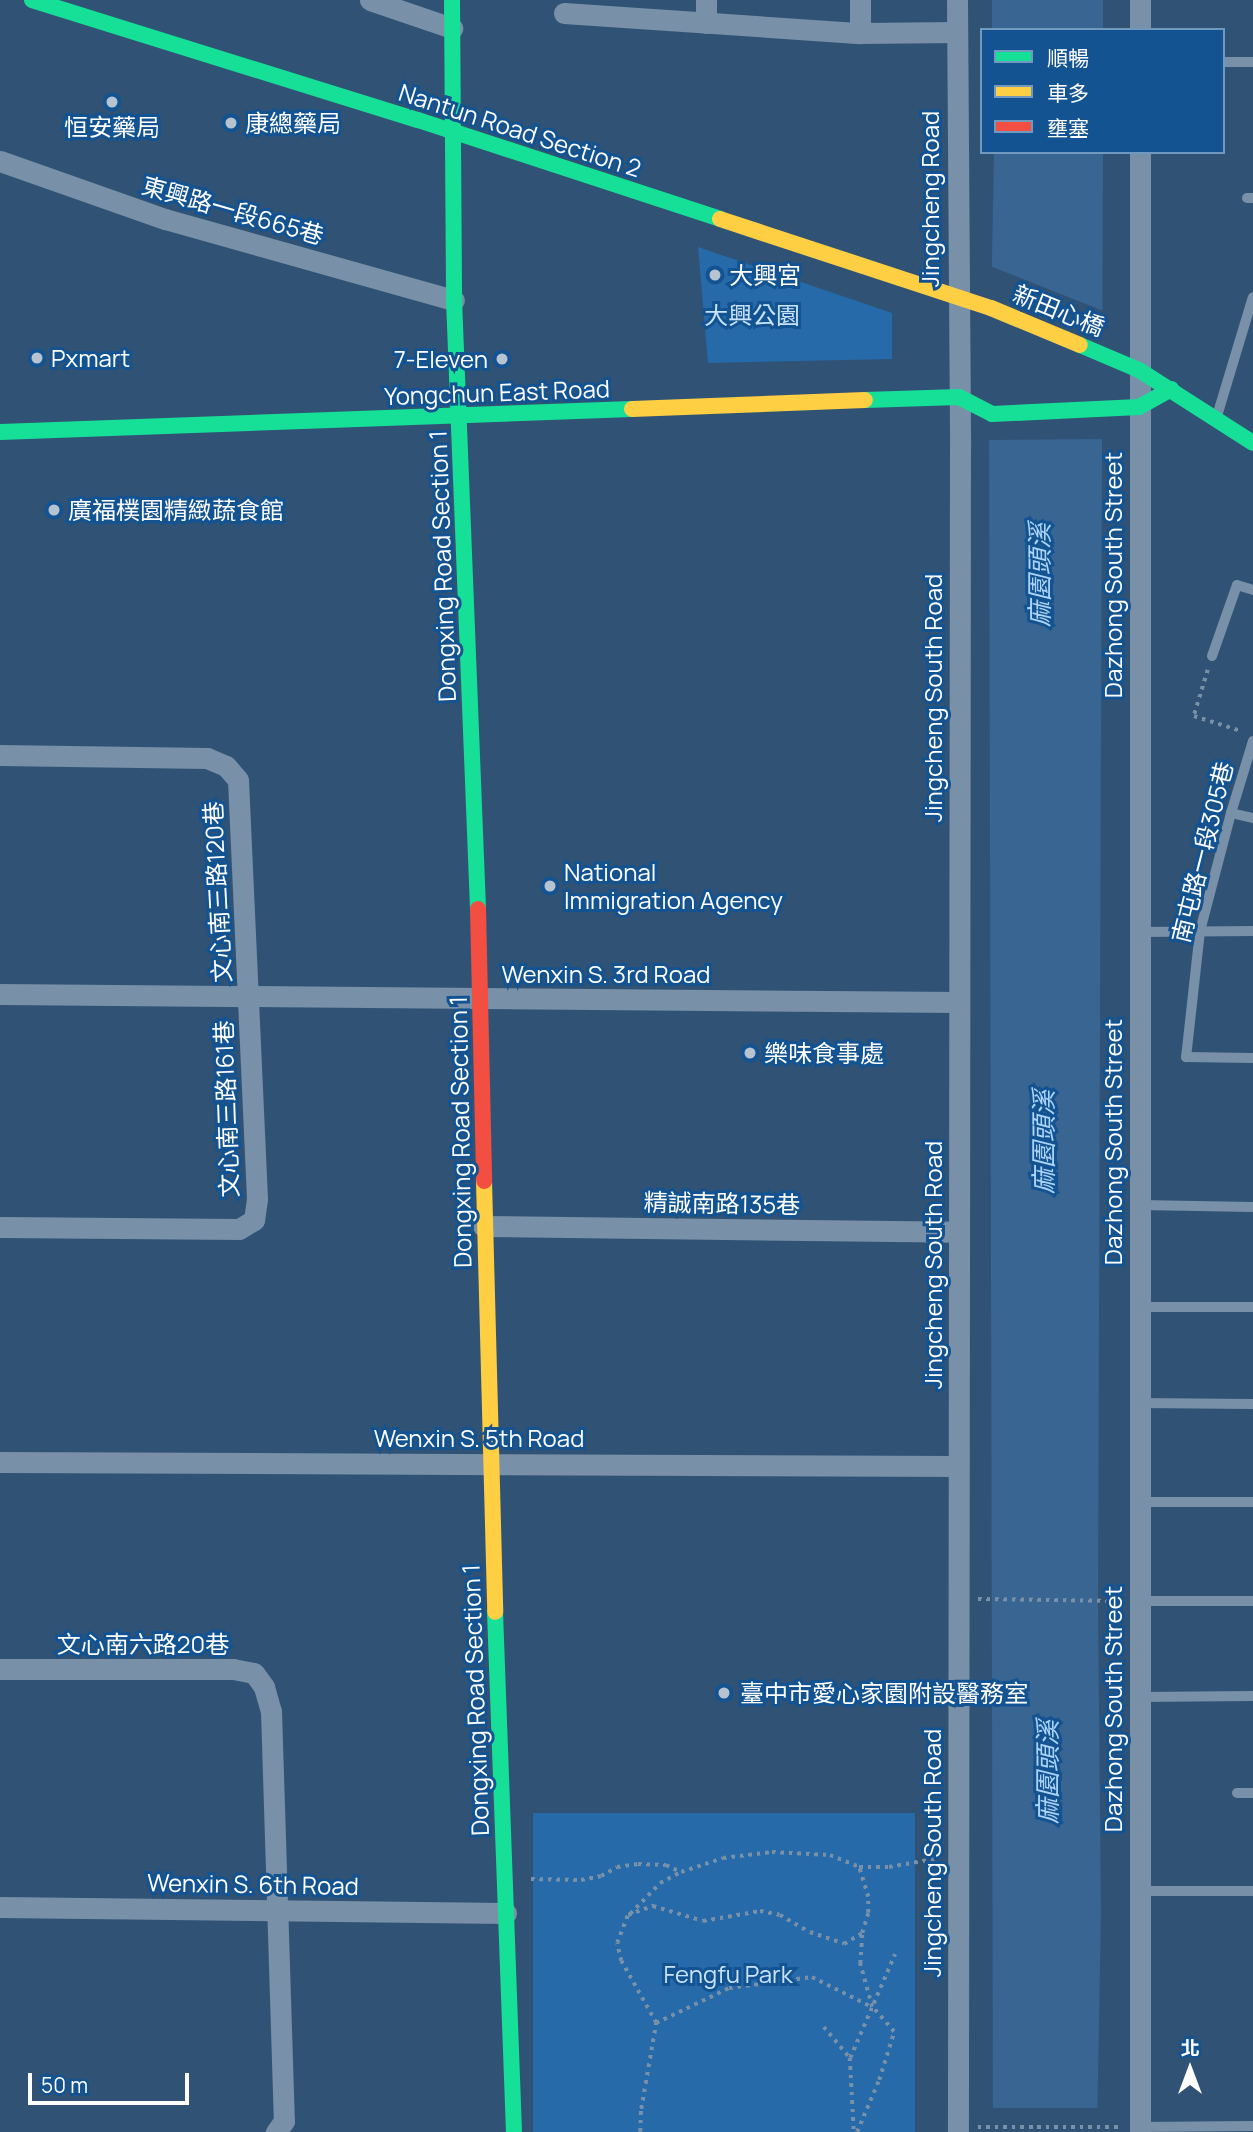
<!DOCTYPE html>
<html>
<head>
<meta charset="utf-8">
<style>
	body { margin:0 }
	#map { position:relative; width:1253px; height:2132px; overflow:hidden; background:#305375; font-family:Manrope,"Noto Sans TC",sans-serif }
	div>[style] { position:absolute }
	.green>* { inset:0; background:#266aa9; transform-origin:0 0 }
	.water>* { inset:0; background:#386592; transform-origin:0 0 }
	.pier>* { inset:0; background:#305375; transform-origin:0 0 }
	.path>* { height:3.5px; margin-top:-1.75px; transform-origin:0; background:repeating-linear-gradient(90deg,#7890a8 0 3.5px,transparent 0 8.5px) }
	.lane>* { height:10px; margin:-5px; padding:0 5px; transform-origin:5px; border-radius:5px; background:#7890a8 }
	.street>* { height:21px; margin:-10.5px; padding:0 10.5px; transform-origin:10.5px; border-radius:10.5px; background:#7890a8 }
	.fast>* { height:16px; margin:-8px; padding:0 8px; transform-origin:8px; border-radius:8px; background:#16e098 }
	.slow>* { height:16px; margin:-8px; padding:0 8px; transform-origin:8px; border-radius:8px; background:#ffcf43 }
	.jam>* { height:16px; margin:-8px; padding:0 8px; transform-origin:8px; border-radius:8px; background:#f24e42 }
	.dots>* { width:19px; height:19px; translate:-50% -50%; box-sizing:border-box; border:4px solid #135392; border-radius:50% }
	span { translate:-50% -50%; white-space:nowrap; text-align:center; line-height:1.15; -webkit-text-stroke:6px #135392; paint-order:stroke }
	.poi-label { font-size:24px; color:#fff }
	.left { translate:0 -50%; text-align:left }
	.right { translate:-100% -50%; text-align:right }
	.street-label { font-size:24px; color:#fff }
	.park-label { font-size:24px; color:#c7e3fd }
	.water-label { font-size:26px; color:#acd4f9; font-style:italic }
	.legend { position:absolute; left:980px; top:28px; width:245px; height:126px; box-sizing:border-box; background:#135392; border:2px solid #7198be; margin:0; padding:9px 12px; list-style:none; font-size:21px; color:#fff }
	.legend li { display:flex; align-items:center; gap:14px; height:35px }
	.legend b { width:35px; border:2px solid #7198be }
	.north { position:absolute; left:1155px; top:2034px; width:70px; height:70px; -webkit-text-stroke:5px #135392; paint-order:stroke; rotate:0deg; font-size:19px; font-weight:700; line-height:28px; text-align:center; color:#fff }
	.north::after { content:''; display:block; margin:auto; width:24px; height:32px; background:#fff; clip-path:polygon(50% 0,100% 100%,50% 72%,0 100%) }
	.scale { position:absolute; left:28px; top:2073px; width:161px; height:32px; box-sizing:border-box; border:4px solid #fff; border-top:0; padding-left:9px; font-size:21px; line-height:24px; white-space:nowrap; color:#fff; -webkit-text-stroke:5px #135392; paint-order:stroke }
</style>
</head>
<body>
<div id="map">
	<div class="green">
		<i style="clip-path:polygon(698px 247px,892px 313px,892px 359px,708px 363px)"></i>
		<i style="left:533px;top:1813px;width:382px;height:319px"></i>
	</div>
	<div class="water">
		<i style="left:992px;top:0;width:111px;height:30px"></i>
		<i style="clip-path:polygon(994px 152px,1103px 152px,1098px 1605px,1101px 1913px,1097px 2132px,993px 2132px,989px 415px)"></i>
	</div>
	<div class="pier">
		<i style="clip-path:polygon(990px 266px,1106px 312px,1107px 439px,986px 440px)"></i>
		<i style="left:989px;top:2108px;width:111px;height:24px"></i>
	</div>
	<div class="path">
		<i style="left:1208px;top:670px;width:48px;rotate:106.9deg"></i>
		<i style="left:1194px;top:716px;width:49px;rotate:17.7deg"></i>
		<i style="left:978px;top:1599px;width:143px;rotate:0.8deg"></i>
		<i style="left:531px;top:1879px;width:50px;rotate:1.1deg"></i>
		<i style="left:581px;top:1880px;width:20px;rotate:-11deg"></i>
		<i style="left:601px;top:1876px;width:18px;rotate:-29deg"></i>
		<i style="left:617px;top:1867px;width:21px;rotate:-8deg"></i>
		<i style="left:638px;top:1864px;width:28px;rotate:2deg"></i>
		<i style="left:666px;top:1865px;width:17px;rotate:25deg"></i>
		<i style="left:681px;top:1872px;width:44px;rotate:-18.4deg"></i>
		<i style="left:723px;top:1858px;width:49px;rotate:-7deg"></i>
		<i style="left:772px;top:1852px;width:58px;rotate:3deg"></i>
		<i style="left:830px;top:1855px;width:31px;rotate:22deg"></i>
		<i style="left:859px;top:1867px;width:30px"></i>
		<i style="left:889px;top:1867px;width:51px;rotate:-10.2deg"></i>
		<i style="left:630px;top:1914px;width:43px;rotate:-45.9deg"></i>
		<i style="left:660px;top:1883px;width:24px;rotate:-28deg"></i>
		<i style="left:656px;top:2023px;width:71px;rotate:-119.4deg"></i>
		<i style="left:621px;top:1961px;width:18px;rotate:-103deg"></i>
		<i style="left:617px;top:1943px;width:30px;rotate:-69deg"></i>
		<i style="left:628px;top:1915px;width:27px;rotate:-20deg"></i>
		<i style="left:653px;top:1906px;width:52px;rotate:16.7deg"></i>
		<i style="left:703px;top:1921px;width:58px;rotate:-10deg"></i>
		<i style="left:760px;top:1911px;width:20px;rotate:11deg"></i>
		<i style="left:780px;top:1915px;width:34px;rotate:30deg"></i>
		<i style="left:810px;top:1932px;width:36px;rotate:19deg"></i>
		<i style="left:844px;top:1944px;width:21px;rotate:-31deg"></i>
		<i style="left:862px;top:1933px;width:21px;rotate:-73deg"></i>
		<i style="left:868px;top:1913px;width:16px;rotate:-90deg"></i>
		<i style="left:868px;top:1897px;width:31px;rotate:-107deg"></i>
		<i style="left:824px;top:2027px;width:40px;rotate:50deg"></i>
		<i style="left:850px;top:2058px;width:74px;rotate:86.9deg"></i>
		<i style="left:850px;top:2058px;width:113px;rotate:-66.6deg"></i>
		<i style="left:978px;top:2127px;width:143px"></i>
		<i style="left:640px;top:2132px;width:23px;rotate:-88deg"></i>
		<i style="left:641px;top:2109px;width:87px;rotate:-80.1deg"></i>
		<i style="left:656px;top:2023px;width:81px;rotate:-25.6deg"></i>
		<i style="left:729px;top:1988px;width:84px;rotate:-7.5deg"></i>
		<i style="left:812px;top:1977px;width:67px;rotate:26.6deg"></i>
		<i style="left:857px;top:2132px;width:56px;rotate:-67.1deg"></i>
		<i style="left:879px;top:2080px;width:50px;rotate:-72.6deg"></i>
		<i style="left:894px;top:2032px;width:33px;rotate:-131deg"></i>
		<i style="left:872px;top:2007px;width:45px;rotate:-105.6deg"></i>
		<i style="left:860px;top:1964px;width:31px;rotate:-86deg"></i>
	</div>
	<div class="lane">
		<i style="left:1223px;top:62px;width:30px"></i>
		<i style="left:1247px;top:198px;width:6px"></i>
		<i style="left:1217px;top:416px;width:124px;rotate:-73.2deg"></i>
		<i style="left:1212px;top:656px;width:75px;rotate:-70.6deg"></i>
		<i style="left:1237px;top:585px;width:17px;rotate:17deg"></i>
		<i style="left:1253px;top:741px;width:75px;rotate:107deg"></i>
		<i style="left:1231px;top:813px;width:122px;rotate:104.7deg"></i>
		<i style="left:1200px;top:931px;width:127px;rotate:96.3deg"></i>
		<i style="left:1186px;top:1057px;width:67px;rotate:0.9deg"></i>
		<i style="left:1231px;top:813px;width:23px;rotate:13deg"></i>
		<i style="left:1139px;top:932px;width:114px;rotate:-0.5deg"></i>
		<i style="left:1139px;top:1205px;width:114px;rotate:1deg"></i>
		<i style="left:1139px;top:1307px;width:114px"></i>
		<i style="left:1139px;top:1403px;width:114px;rotate:0.5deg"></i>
		<i style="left:1139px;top:1502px;width:114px"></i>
		<i style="left:1139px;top:1601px;width:114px"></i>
		<i style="left:1139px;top:1697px;width:114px;rotate:-0.5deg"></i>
		<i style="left:1237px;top:1793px;width:16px"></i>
		<i style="left:1139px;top:1891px;width:114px"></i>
		<i style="left:1140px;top:2127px;width:113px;rotate:-0.5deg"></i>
	</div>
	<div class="street">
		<i style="left:370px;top:0;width:87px;rotate:18.9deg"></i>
		<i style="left:957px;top:0;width:447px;rotate:89.6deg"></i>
		<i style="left:960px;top:447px;width:1685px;rotate:90.07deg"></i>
		<i style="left:1140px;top:0;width:30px;rotate:90deg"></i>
		<i style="left:564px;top:13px;width:297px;rotate:3.9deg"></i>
		<i style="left:860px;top:33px;width:97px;rotate:-0.6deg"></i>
		<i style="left:706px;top:23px;width:23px;rotate:-90deg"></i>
		<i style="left:860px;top:33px;width:33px;rotate:-90deg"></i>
		<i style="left:0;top:161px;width:175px;rotate:19.4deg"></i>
		<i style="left:165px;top:219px;width:300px;rotate:15.7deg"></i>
		<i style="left:0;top:755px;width:207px;rotate:0.8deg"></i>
		<i style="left:207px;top:758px;width:21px;rotate:23deg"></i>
		<i style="left:226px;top:766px;width:18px;rotate:49deg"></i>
		<i style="left:238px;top:780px;width:419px;rotate:87.4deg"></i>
		<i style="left:257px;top:1199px;width:21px;rotate:98deg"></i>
		<i style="left:254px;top:1220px;width:17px;rotate:149deg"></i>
		<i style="left:239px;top:1229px;width:239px;rotate:-179.5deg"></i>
		<i style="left:0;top:994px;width:959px;rotate:0.48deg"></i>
		<i style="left:483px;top:1226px;width:476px;rotate:0.7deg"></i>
		<i style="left:0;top:1462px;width:958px;rotate:0.24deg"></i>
		<i style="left:0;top:1669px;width:233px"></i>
		<i style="left:233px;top:1669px;width:21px;rotate:11deg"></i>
		<i style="left:254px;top:1673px;width:17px;rotate:54deg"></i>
		<i style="left:264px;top:1687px;width:25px;rotate:74deg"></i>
		<i style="left:271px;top:1711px;width:410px;rotate:88.2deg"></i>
		<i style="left:284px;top:2121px;width:14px;rotate:126deg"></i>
		<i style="left:0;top:1907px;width:506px;rotate:0.68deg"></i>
		<i style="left:1140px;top:2132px;width:1980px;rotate:-90deg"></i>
	</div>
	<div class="fast">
		<i style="left:32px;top:0;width:404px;rotate:17.3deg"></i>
		<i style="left:418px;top:120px;width:318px;rotate:18.1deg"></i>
		<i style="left:452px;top:0;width:300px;rotate:89.6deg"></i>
		<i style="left:454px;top:300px;width:609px;rotate:87.74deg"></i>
		<i style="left:1080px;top:345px;width:64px;rotate:23deg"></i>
		<i style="left:1139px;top:370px;width:135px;rotate:32.6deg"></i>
		<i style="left:865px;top:400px;width:94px;rotate:-1.8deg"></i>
		<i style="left:959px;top:397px;width:37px;rotate:27deg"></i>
		<i style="left:992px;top:414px;width:147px;rotate:-2.7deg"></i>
		<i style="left:1139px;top:407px;width:37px;rotate:-29deg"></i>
		<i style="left:0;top:432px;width:632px;rotate:-2.08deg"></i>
		<i style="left:495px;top:1612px;width:520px;rotate:87.91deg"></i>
	</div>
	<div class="slow">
		<i style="left:720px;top:219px;width:285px;rotate:18.2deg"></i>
		<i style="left:991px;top:308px;width:96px;rotate:22.6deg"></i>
		<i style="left:632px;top:409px;width:233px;rotate:-2.2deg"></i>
		<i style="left:484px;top:1181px;width:431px;rotate:88.5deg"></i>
	</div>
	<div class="jam">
		<i style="left:478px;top:909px;width:272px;rotate:88.7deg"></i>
	</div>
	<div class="dots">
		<i style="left:112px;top:102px;background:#b7c3cf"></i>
		<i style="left:231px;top:123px;background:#b7c3cf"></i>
		<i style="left:715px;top:275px;background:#b7c3cf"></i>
		<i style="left:37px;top:358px;background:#b7c3cf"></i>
		<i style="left:502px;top:359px;background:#b7c3cf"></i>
		<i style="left:54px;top:510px;background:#b7c3cf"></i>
		<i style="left:550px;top:886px;background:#b7c3cf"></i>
		<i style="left:750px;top:1053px;background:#b7c3cf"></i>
		<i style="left:724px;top:1693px;background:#b7c3cf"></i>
	</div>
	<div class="poi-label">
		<span class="left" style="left:245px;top:123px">康總藥局</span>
		<span style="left:112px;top:127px">恒安藥局</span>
		<span class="left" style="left:729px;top:275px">大興宮</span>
		<span class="left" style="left:51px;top:358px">Pxmart</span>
		<span class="right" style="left:488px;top:359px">7-Eleven</span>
		<span class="left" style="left:68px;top:510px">廣福樸園精緻蔬食館</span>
		<span class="left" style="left:564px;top:886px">National<br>Immigration Agency</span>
		<span class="left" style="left:764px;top:1053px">樂味食事處</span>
		<span class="left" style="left:740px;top:1693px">臺中市愛心家園附設醫務室</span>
	</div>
	<div class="street-label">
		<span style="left:520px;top:130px;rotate:18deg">Nantun Road Section 2</span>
		<span style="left:930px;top:199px;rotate:-90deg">Jingcheng Road</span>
		<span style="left:233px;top:210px;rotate:16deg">東興路一段665巷</span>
		<span style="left:1059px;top:310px;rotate:22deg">新田心橋</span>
		<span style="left:497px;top:392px;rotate:-2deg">Yongchun East Road</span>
		<span style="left:442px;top:566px;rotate:-92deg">Dongxing Road Section 1</span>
		<span style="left:1113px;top:575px;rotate:-90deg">Dazhong South Street</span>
		<span style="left:933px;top:698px;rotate:-90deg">Jingcheng South Road</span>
		<span style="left:1202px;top:852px;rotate:-76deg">南屯路一段305巷</span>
		<span style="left:217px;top:892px;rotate:-93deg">文心南三路120巷</span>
		<span style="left:606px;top:974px">Wenxin S. 3rd Road</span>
		<span style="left:226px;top:1109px;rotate:-92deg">文心南三路161巷</span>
		<span style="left:460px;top:1132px;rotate:-91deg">Dongxing Road Section 1</span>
		<span style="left:1113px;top:1142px;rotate:-90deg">Dazhong South Street</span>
		<span style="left:722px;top:1203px;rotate:1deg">精誠南路135巷</span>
		<span style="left:933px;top:1265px;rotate:-90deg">Jingcheng South Road</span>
		<span style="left:479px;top:1438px">Wenxin S. 5th Road</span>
		<span style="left:143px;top:1644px">文心南六路20巷</span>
		<span style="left:475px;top:1700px;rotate:-92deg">Dongxing Road Section 1</span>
		<span style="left:1113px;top:1709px;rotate:-90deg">Dazhong South Street</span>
		<span style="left:932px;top:1853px;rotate:-90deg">Jingcheng South Road</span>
		<span style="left:253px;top:1884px;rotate:1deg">Wenxin S. 6th Road</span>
	</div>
	<div class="park-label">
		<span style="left:752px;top:315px">大興公園</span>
		<span style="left:728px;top:1974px">Fengfu Park</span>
	</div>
	<div class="water-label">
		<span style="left:1040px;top:575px;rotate:-90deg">麻園頭溪</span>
		<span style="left:1044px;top:1142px;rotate:-90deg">麻園頭溪</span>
		<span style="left:1048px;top:1772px;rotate:-90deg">麻園頭溪</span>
	</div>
	<ul class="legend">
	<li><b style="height:9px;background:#16e098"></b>順暢</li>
	<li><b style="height:9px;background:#ffcf43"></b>車多</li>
	<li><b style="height:9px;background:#f24e42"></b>壅塞</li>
	</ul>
	<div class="north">北</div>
	<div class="scale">50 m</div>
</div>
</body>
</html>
